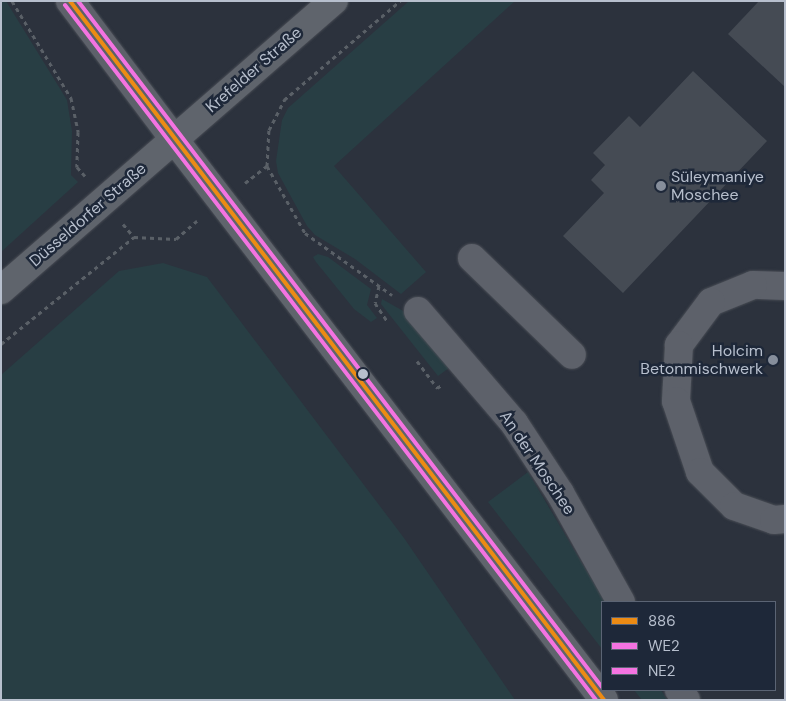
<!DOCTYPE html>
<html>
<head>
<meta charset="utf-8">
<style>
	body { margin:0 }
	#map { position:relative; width:786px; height:701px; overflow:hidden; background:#2c323d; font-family:"DM Sans",sans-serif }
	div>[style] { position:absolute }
	.green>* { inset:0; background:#283e44 }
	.building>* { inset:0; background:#454b54 }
	.path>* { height:3px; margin-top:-1.5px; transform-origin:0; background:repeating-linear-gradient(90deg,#5a6067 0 4px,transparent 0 8px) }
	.roads { filter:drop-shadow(0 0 1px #494d55) drop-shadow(0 0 1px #494d55) }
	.minor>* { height:28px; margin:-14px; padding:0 14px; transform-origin:14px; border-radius:14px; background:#5d616a }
	.major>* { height:28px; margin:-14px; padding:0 14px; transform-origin:14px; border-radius:14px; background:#5f646c }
	.bus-1>* { height:4px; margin:-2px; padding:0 2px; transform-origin:2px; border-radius:2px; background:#ec8b14 }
	.bus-2>* { height:4px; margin:-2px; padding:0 2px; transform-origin:2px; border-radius:2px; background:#f473e1 }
	.bus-3>* { height:4px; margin:-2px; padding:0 2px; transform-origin:2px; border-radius:2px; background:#f473e1 }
	.dots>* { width:14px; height:14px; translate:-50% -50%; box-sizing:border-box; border:2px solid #1e2839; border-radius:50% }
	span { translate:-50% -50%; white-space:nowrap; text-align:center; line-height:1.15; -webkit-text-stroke:5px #1e2839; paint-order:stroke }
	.street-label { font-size:16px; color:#b7bfcd }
	.poi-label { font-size:16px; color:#b7bfcd }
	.left { translate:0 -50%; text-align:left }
	.right { translate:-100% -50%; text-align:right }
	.frame { position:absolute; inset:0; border:2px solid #b7bfcd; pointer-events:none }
	.legend { position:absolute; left:601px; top:601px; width:175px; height:90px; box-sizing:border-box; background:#1e2839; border:1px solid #5b6474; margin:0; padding:6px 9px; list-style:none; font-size:15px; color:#b7bfcd }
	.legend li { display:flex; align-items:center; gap:10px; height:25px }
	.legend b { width:25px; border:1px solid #5b6474 }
</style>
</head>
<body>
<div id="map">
	<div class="green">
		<i style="clip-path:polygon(1px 1px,6px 1px,67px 100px,72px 131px,71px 175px,78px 182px,1px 252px)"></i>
		<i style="clip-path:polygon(409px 1px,515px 1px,334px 166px,426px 272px,401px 294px,355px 259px,315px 235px,307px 226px,278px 173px,276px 161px,282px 120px,288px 108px)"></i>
		<i style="clip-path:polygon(318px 254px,328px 257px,371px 289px,367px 305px,377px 318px,371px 322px,354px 309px,316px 262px,313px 257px)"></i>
		<i style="clip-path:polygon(163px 263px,207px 277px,404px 538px,515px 700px,1px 700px,1px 375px,119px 271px)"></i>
		<i style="clip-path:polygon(382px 299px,405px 312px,449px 368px,438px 376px,381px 304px)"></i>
		<i style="clip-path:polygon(528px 472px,605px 602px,602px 602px,602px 649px,488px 502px)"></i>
		<i style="clip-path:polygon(634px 690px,661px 690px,667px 700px,642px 700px)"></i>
	</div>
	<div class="building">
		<i style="clip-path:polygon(759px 1px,785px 1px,785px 87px,728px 34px)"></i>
		<i style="clip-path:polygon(693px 71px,767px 141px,623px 293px,563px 236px,604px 193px,591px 180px,605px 165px,593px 153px,629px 116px,640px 127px)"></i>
	</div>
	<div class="path">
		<i style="left:12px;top:1px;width:114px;rotate:58.7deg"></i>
		<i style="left:71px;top:98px;width:35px;rotate:78deg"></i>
		<i style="left:78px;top:132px;width:35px;rotate:92deg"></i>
		<i style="left:77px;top:167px;width:12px;rotate:48deg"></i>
		<i style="left:267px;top:166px;width:77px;rotate:60.4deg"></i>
		<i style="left:305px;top:233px;width:107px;rotate:35.5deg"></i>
		<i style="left:245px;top:183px;width:28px;rotate:-38deg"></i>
		<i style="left:267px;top:166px;width:36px;rotate:-87deg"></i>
		<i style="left:269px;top:130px;width:34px;rotate:-63deg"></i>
		<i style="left:284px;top:100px;width:153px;rotate:-40.5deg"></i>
		<i style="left:123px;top:224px;width:17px;rotate:50deg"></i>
		<i style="left:379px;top:286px;width:17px;rotate:103deg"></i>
		<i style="left:375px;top:303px;width:23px;rotate:56deg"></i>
		<i style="left:1px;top:344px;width:171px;rotate:-38.8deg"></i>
		<i style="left:134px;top:237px;width:42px;rotate:2.7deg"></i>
		<i style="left:176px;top:239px;width:28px;rotate:-41deg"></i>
		<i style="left:417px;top:361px;width:34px;rotate:53deg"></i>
		<i style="left:437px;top:388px;width:6px;rotate:-31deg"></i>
	</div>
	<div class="roads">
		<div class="minor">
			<i style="left:70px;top:1px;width:173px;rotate:53deg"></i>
			<i style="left:472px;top:258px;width:139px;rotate:44.1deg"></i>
			<i style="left:785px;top:286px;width:32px;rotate:-178deg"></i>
			<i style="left:753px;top:285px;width:45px;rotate:158deg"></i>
			<i style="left:711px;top:302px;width:54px;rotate:126.7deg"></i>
			<i style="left:679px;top:345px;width:56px;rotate:93.1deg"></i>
			<i style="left:676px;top:401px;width:75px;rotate:71.3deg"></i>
			<i style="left:700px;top:472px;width:48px;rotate:45deg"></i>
			<i style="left:734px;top:506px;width:42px;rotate:19.3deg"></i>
			<i style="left:774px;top:520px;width:11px;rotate:-5deg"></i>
			<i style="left:418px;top:311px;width:148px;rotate:49.4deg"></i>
			<i style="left:514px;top:423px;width:84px;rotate:56.7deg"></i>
			<i style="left:560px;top:493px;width:125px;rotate:60.8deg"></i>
			<i style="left:679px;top:690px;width:12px;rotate:55deg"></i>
		</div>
		<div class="major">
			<i style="left:174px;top:139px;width:707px;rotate:52.53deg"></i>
			<i style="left:1px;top:290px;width:441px;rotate:-41deg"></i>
		</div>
	</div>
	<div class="bus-1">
		<i style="left:70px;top:1px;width:880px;rotate:52.62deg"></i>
	</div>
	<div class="bus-2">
		<i style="left:65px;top:5px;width:875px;rotate:52.62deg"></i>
	</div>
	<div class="bus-3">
		<i style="left:78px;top:1px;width:863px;rotate:52.63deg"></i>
	</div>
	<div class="dots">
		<i style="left:661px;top:186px;background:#868e9b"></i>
		<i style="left:773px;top:360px;background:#868e9b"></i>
		<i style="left:363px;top:374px;background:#b7bfcd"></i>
	</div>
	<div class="street-label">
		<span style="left:254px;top:70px;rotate:-41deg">Krefelder Straße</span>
		<span style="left:88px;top:215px;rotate:-41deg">Düsseldorfer Straße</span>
		<span style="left:537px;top:463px;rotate:56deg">An der Moschee</span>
	</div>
	<div class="poi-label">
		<span class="left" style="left:671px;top:186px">Süleymaniye<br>Moschee</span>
		<span class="right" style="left:763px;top:360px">Holcim<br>Betonmischwerk</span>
	</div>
	<div class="frame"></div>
	<ul class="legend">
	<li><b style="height:6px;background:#ec8b14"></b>886</li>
	<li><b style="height:6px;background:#f473e1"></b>WE2</li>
	<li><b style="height:6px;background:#f473e1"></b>NE2</li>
	</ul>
</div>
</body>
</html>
